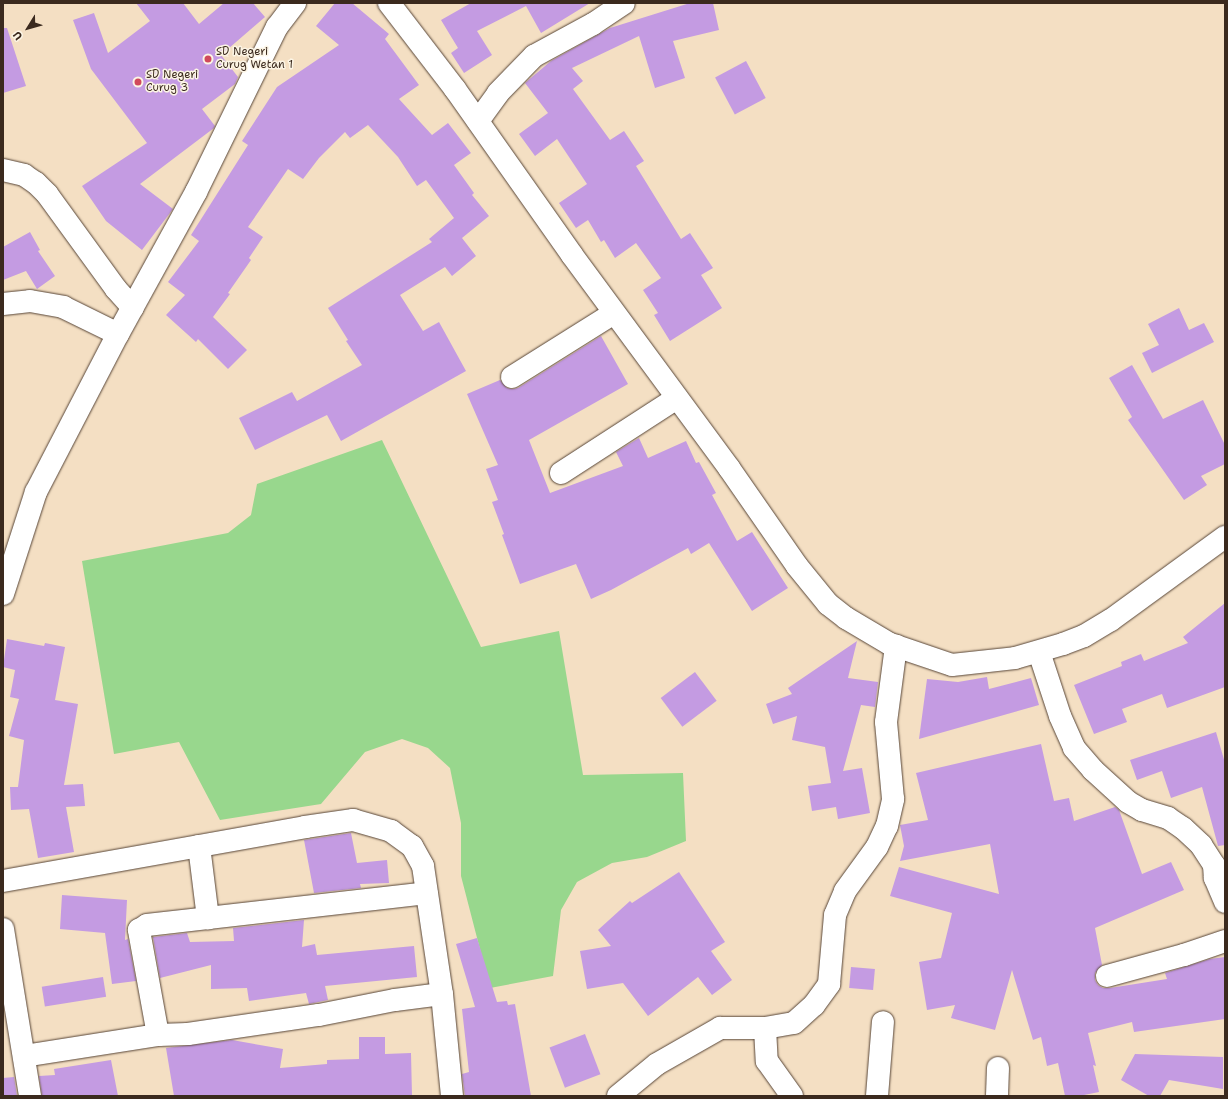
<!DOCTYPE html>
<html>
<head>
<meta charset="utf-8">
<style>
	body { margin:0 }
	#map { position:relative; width:1228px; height:1099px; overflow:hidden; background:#f4dfc3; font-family:"Shantell Sans",sans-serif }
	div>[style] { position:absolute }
	.green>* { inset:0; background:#98d78d }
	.building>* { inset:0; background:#c49be2; transform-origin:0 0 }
	.roads { filter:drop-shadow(0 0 1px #574537) drop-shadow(0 0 1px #574537) }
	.minor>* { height:22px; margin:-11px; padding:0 11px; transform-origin:11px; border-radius:11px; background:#fff }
	.dots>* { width:11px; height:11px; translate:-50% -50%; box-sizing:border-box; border:2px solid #fcf5e5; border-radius:50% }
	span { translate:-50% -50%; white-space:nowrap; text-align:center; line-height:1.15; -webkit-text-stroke:3px #fcf5e5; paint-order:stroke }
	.poi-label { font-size:11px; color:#3b2a1e }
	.left { translate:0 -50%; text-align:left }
	.frame { position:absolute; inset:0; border:4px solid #3b2a1e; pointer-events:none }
	.north { position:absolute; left:8px; top:8px; width:40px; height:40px; -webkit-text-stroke:3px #fcf5e5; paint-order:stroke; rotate:233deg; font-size:11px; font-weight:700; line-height:16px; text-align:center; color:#3b2a1e }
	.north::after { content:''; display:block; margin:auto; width:14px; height:18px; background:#3b2a1e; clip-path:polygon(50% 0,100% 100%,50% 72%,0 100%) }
</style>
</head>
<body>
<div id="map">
	<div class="green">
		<i style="clip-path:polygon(382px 440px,481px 647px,559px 631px,583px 775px,683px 773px,686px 841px,647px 857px,612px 863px,577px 882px,561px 910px,553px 976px,490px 988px,461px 876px,461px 823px,450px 768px,428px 748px,402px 739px,365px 752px,321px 804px,220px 820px,179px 742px,114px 754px,82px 561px,228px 533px,251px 515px,257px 484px)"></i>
	</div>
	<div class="building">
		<i style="clip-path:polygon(136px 3px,183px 3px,199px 24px,224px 3px,253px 3px,265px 17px,221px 55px,238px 77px,235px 84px,202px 109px,215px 126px,214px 128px,140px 184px,173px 209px,142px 250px,106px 221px,82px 186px,147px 143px,91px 69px,73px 20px,94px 13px,108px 53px,150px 21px)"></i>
		<i style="clip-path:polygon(335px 3px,352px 3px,389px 34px,385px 39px,419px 85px,399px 99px,432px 135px,448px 123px,471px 153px,454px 165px,474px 193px,472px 195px,489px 216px,462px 238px,476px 256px,452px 276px,445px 267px,400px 295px,423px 331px,439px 322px,466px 371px,341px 441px,327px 415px,255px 450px,239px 418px,292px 392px,297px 401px,362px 365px,346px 341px,348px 340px,328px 308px,432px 242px,429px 239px,454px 218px,426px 180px,417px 186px,398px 157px,368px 125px,350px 138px,345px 132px,319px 158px,303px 179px,288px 169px,248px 227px,263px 237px,249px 258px,251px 260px,228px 293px,230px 294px,213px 317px,247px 350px,228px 369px,198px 339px,196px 342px,166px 315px,185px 295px,168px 282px,199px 241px,191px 235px,248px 145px,242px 141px,277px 87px,339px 45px,316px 26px)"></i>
		<i style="clip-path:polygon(471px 3px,590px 3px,541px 33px,526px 6px,477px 31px,492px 55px,464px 73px,451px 53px,458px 48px,441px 20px)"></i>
		<i style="clip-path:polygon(690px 3px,713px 3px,719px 30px,673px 41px,685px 78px,655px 88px,639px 36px,572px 68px,583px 81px,573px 89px,610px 140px,624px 131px,644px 161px,636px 166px,681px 239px,690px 233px,713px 268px,701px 275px,722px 308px,670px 341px,654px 315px,658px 313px,643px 290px,661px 278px,636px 243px,615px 258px,604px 240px,601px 242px,588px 220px,576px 228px,559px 203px,587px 184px,557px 139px,535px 156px,519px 134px,548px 113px,525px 83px,551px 61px,610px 28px)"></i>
		<i style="clip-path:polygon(3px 28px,7px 28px,26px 86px,3px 93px)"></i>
		<i style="left:746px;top:61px;width:42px;height:35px;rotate:62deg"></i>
		<i style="clip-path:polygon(30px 232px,40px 250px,38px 251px,55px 276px,37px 289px,26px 271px,3px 280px,3px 247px)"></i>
		<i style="clip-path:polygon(1179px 308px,1189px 330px,1204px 323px,1214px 342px,1152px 373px,1142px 353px,1159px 345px,1148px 324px)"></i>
		<i style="clip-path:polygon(601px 336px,628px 384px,529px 440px,550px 493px,623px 466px,616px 452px,639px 438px,648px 458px,686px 441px,696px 463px,699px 462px,716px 493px,712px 495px,737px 541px,752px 532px,788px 588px,752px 611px,709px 543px,691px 554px,688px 548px,611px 590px,591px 599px,576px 564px,520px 584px,502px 535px,504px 534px,492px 502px,498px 500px,486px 469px,498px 465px,467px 394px,500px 380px,507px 388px,513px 389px,518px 388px)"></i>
		<i style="clip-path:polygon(1132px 365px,1163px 419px,1203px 400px,1225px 445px,1225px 464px,1201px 476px,1207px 485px,1184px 500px,1128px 420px,1132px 417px,1109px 378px)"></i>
		<i style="clip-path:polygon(1225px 603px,1225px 687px,1167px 708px,1162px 694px,1122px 709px,1127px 722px,1094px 734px,1074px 685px,1122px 666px,1121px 662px,1141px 654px,1144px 661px,1188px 643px,1183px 637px)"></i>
		<i style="clip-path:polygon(7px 639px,44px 646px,45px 643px,65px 647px,55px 700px,78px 704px,64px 785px,83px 784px,85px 806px,66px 807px,74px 852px,38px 858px,29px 809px,11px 810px,10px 787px,18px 787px,24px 740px,9px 736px,19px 699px,10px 697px,15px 670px,3px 667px)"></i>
		<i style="clip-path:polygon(857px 641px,848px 678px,878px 682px,875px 707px,861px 705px,843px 771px,862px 768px,870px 813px,838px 819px,836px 807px,812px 811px,808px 786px,831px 783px,825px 747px,792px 740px,797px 716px,773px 724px,766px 704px,792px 694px,788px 688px)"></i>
		<i style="left:695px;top:672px;width:36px;height:43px;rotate:53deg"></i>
		<i style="clip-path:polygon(987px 677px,989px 689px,1031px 678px,1039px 705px,919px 739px,927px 679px,958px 682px)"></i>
		<i style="clip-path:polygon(1216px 732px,1225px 763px,1225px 845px,1218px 846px,1202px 787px,1171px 798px,1162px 771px,1137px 780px,1130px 760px)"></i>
		<i style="clip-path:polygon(1041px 744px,1054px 801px,1069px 798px,1074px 821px,1115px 807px,1119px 810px,1142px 874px,1171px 862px,1184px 890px,1095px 928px,1102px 965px,1095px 973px,1095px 980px,1098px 985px,1103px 988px,1110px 988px,1167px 979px,1165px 973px,1210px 959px,1225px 957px,1225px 1019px,1134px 1032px,1132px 1022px,1088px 1033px,1096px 1066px,1093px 1065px,1099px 1092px,1079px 1096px,1065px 1096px,1058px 1063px,1047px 1066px,1041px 1037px,1033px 1040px,1012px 970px,995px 1030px,951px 1018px,955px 1005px,927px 1010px,919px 962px,941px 958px,952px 913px,890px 896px,899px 867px,999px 894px,990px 844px,900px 861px,904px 846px,900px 825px,928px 820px,916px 773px)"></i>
		<i style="clip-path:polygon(351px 833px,357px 863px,387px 860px,389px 883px,360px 884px,361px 888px,314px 893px,304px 840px)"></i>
		<i style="clip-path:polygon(679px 872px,725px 942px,711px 951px,732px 980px,712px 995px,698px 977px,648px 1016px,623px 983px,587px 989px,580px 951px,611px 946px,598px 930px,630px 901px,632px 903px)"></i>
		<i style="clip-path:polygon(62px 895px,127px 900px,125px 940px,128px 939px,136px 981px,112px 984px,105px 933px,60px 929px)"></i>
		<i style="clip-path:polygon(304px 920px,302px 947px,315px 944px,317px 955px,414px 946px,417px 977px,325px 986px,328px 1000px,309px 1004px,306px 993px,249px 1001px,247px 988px,211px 989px,211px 965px,160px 978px,153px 937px,187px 933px,190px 942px,234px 941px,233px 928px)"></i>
		<i style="clip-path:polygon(477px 938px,497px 1002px,507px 1001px,508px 1005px,515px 1004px,531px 1096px,465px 1096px,462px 1074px,469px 1072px,462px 1009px,475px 1007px,456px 944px)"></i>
		<i style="left:851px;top:967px;width:24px;height:21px;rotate:5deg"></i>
		<i style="left:103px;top:977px;width:20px;height:62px;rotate:81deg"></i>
		<i style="left:585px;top:1034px;width:43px;height:38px;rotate:69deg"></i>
		<i style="clip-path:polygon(359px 1037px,385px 1037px,385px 1054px,411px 1053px,412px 1096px,174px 1096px,166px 1048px,232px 1040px,283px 1049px,280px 1068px,327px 1064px,327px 1060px,359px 1059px)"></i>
		<i style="clip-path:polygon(1135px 1054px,1223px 1057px,1223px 1089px,1169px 1080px,1160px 1096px,1149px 1096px,1121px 1080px)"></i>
		<i style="clip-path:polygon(111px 1060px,118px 1096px,42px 1096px,39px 1076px,55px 1075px,54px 1069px)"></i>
		<i style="clip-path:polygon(14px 1077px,17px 1096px,3px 1096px,3px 1078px)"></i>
	</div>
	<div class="roads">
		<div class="minor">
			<i style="left:389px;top:3px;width:108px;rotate:52.5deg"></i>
			<i style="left:455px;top:89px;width:203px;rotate:54.8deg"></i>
			<i style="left:572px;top:255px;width:265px;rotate:53.6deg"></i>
			<i style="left:729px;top:468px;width:119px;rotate:55.2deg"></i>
			<i style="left:797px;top:566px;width:49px;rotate:50.8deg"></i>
			<i style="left:828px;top:604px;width:23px;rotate:38deg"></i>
			<i style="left:846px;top:618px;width:51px;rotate:30.6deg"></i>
			<i style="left:890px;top:644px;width:65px;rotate:18.7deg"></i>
			<i style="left:952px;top:665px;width:63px;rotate:-6.3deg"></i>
			<i style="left:1015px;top:658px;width:50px;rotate:-16.3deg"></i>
			<i style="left:1063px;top:644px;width:22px;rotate:-21deg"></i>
			<i style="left:1084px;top:636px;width:31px;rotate:-31deg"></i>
			<i style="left:1111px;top:620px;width:141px;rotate:-36.1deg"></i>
			<i style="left:478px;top:121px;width:34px;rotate:-54deg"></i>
			<i style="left:498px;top:93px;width:52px;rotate:-45.8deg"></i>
			<i style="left:534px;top:56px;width:67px;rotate:-28.5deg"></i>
			<i style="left:593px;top:24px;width:37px;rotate:-34deg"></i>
			<i style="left:3px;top:170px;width:22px;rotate:13deg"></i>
			<i style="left:24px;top:175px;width:14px;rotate:34deg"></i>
			<i style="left:36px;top:183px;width:16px;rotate:45deg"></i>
			<i style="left:47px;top:194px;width:117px;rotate:54deg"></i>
			<i style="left:116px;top:289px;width:25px;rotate:48deg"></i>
			<i style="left:3px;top:304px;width:27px;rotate:-6deg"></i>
			<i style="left:30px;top:301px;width:34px;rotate:10deg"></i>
			<i style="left:63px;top:307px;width:61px;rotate:26.1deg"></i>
			<i style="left:512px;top:377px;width:120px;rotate:-32.1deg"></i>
			<i style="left:561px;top:473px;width:138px;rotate:-32.9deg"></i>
			<i style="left:3px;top:594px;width:107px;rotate:-72.1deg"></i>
			<i style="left:36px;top:492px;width:178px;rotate:-62.6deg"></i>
			<i style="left:118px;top:334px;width:162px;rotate:-61.2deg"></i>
			<i style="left:196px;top:192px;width:184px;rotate:-63.9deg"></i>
			<i style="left:277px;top:27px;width:30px;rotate:-53deg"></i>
			<i style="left:1039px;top:652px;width:67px;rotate:71.8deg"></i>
			<i style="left:1060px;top:716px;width:35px;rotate:66deg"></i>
			<i style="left:1074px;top:748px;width:29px;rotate:49deg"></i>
			<i style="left:1093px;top:770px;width:47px;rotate:42.4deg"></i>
			<i style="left:1128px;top:802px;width:16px;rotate:30deg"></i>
			<i style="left:1142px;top:810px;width:27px;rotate:17deg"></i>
			<i style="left:1168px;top:818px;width:18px;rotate:34deg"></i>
			<i style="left:1183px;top:828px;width:25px;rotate:43deg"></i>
			<i style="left:1201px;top:845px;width:24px;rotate:57deg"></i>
			<i style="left:1214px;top:865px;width:13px;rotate:86deg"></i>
			<i style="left:1215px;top:878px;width:26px;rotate:67deg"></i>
			<i style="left:199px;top:846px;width:73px;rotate:82.9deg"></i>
			<i style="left:208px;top:918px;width:220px;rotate:-6.5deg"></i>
			<i style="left:3px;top:881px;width:307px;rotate:-10.1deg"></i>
			<i style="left:305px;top:827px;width:49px;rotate:-8.3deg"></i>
			<i style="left:353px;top:820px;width:40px;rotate:16deg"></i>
			<i style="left:391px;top:831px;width:26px;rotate:36deg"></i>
			<i style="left:412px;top:846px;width:23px;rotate:61deg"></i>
			<i style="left:423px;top:866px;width:129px;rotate:81.6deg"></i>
			<i style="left:442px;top:994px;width:102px;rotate:84.4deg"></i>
			<i style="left:3px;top:929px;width:169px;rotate:80.8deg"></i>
			<i style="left:1107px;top:976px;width:80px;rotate:-15.3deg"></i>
			<i style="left:1184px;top:955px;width:43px;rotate:-18.9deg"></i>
			<i style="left:765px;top:1028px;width:33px;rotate:87deg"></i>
			<i style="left:767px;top:1061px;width:43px;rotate:54.5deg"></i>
			<i style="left:158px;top:1035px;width:107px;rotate:-100.3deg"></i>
			<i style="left:139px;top:930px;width:9px;rotate:-32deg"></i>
			<i style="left:147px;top:925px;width:61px;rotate:-6.5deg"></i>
			<i style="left:24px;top:1056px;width:136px;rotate:-8.9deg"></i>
			<i style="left:158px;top:1035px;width:30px;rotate:-2deg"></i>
			<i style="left:188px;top:1034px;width:132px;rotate:-8.3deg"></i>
			<i style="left:319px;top:1015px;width:77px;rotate:-11.2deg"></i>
			<i style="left:395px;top:1000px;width:47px;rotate:-7.3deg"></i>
			<i style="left:618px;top:1096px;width:50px;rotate:-39.4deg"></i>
			<i style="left:657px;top:1064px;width:73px;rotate:-29.7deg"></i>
			<i style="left:720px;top:1028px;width:45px"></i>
			<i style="left:765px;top:1028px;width:29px;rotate:-10deg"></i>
			<i style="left:794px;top:1023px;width:27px;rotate:-42deg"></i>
			<i style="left:814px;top:1005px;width:26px;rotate:-54deg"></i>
			<i style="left:829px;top:984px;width:69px;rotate:-85deg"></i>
			<i style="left:835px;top:915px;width:26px;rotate:-67deg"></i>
			<i style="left:845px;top:891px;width:54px;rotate:-54deg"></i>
			<i style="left:877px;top:847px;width:23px;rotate:-65deg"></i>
			<i style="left:887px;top:826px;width:28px;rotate:-77deg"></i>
			<i style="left:893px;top:799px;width:77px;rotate:-95.2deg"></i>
			<i style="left:886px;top:722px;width:77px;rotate:-82.5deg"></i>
			<i style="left:877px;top:1096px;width:74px;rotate:-85.4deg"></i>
			<i style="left:997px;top:1096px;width:28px;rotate:-88deg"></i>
		</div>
	</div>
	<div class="dots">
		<i style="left:208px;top:59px;background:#d1495b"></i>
		<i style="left:138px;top:82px;background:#d1495b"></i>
	</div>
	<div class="poi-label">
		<span class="left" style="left:216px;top:59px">SD Negeri<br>Curug Wetan 1</span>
		<span class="left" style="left:146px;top:82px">SD Negeri<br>Curug 3</span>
	</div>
	<div class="frame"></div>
	<div class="north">U</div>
</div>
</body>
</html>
